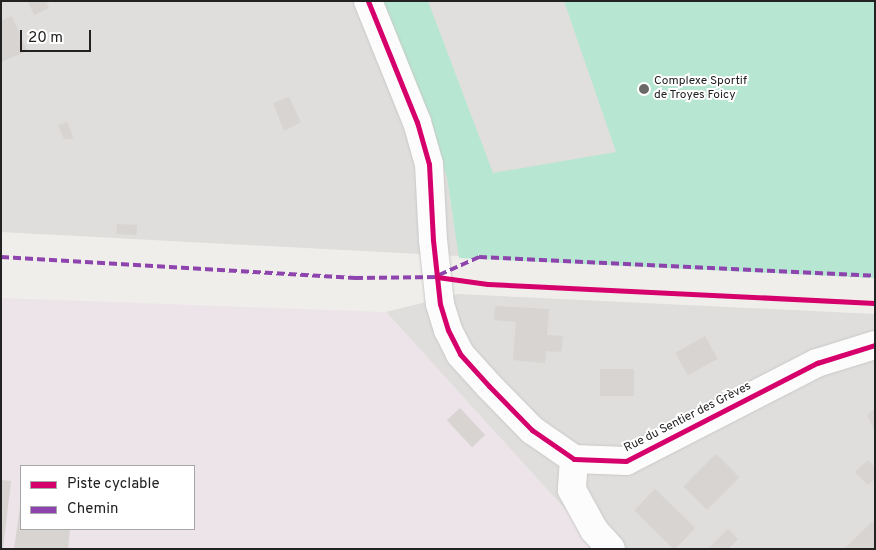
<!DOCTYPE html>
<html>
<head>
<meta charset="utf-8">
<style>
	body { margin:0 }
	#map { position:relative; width:876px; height:550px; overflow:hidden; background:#f0eeeb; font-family:Overpass,sans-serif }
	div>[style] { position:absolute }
	.residential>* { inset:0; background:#dfdedc }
	.industrial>* { inset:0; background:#ede4e9 }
	.pitch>* { inset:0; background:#b7e6d2 }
	.parking>* { inset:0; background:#e0dfde }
	.building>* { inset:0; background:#d7d4d2; transform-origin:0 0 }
	.roads { filter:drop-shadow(0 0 1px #c9c8c7) drop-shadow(0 0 1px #c9c8c7) }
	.minor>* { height:28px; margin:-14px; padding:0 14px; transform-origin:14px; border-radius:14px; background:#fdfcfc }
	.quiet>* { height:4px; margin-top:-2px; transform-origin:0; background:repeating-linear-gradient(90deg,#8e44ad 0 8px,transparent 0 12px) }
	.cycleway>* { height:5px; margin:-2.5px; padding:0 2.5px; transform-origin:2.5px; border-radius:2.5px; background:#d6006c }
	.dots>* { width:14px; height:14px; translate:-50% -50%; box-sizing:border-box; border:2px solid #fff; border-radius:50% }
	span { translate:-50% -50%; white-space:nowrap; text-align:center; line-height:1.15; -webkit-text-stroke:4px #fff; paint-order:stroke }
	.poi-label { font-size:12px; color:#222 }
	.left { translate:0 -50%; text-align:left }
	.street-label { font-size:12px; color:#222 }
	.frame { position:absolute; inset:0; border:2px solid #222; pointer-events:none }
	.legend { position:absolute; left:20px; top:465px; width:175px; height:65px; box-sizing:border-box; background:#fff; border:1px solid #a7a7a7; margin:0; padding:6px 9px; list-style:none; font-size:15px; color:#222 }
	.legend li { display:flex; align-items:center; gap:10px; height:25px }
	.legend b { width:25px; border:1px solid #a7a7a7 }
	.scale { position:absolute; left:20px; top:30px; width:71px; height:22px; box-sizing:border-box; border:2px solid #222; border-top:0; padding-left:6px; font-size:15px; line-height:18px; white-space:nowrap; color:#222; -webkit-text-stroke:4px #fff; paint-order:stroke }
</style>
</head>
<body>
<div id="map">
	<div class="residential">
		<i style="clip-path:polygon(1px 1px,875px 1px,875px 278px,1px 232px)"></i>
		<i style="clip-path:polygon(458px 294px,875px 314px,875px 549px,601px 549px,386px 312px)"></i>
	</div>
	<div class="industrial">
		<i style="clip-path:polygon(evenodd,1px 298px,386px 312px,601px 549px,1px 549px,1px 298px,21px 466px,194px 466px,194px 529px,21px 529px,21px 466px)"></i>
	</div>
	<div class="pitch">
		<i style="clip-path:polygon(381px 1px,875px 1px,875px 278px,459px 258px,447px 177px)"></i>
	</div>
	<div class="parking">
		<i style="clip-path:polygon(428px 1px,564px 1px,616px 152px,493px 173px)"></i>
	</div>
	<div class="building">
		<i style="clip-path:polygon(28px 1px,46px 1px,49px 8px,34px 15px)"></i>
		<i style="clip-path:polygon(12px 16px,27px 51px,1px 62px,1px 21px)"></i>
		<i style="clip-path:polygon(289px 97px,301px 122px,284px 131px,273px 103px)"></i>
		<i style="clip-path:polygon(67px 122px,74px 139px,64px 139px,58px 125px)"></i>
		<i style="left:117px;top:224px;width:20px;height:10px;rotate:3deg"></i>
		<i style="clip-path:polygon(495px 306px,549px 309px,547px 335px,563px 336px,561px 352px,546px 351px,545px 363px,513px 360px,516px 322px,494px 320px)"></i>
		<i style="left:705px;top:336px;width:26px;height:34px;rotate:61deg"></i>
		<i style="left:634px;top:369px;width:27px;height:34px;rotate:90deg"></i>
		<i style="left:460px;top:408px;width:37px;height:18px;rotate:47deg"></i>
		<i style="clip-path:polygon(875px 408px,875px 432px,867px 415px)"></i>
		<i style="left:716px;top:454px;width:33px;height:46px;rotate:45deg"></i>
		<i style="clip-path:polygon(868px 460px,875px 467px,875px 479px,868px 485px,855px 472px)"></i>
		<i style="clip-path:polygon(1px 480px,11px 481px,3px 549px,1px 549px)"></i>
		<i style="left:655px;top:489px;width:56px;height:30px;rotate:44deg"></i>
		<i style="clip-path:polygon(21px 500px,21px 529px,70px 529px,68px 549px,14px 549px)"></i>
		<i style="clip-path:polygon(875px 520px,875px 549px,844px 549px,873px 521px)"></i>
		<i style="clip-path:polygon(728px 529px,738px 539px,728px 549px,708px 549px)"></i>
	</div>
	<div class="roads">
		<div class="minor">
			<i style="left:368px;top:1px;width:131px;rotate:68deg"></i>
			<i style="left:417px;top:122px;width:44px;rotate:74.1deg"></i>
			<i style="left:429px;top:164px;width:76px;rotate:87deg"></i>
			<i style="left:433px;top:240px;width:64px;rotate:83.8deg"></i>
			<i style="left:440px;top:304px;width:27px;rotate:73deg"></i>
			<i style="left:448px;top:330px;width:27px;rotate:63deg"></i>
			<i style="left:460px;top:354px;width:43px;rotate:47.8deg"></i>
			<i style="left:489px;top:386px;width:62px;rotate:45.7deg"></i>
			<i style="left:532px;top:430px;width:51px;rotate:34.6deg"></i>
			<i style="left:574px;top:459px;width:52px;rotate:2.2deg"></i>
			<i style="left:626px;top:461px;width:215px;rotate:-27.2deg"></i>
			<i style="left:817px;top:363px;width:61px;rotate:-17.2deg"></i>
			<i style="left:574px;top:459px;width:31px;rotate:94deg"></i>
			<i style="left:572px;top:490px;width:46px;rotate:61.2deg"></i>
			<i style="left:594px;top:530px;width:25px;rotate:48deg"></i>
		</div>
	</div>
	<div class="quiet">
		<i style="left:1px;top:257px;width:355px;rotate:3.4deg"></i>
		<i style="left:355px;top:278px;width:86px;rotate:-0.7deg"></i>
		<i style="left:439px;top:275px;width:44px;rotate:-24.2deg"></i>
		<i style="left:479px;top:257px;width:396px;rotate:2.7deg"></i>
	</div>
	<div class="cycleway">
		<i style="left:368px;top:1px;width:131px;rotate:68deg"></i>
		<i style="left:417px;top:122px;width:44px;rotate:74.1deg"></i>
		<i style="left:429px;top:164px;width:76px;rotate:87deg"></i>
		<i style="left:433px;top:240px;width:64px;rotate:83.8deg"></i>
		<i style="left:440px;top:304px;width:27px;rotate:73deg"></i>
		<i style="left:448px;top:330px;width:27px;rotate:63deg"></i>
		<i style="left:460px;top:354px;width:43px;rotate:47.8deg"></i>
		<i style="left:489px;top:386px;width:62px;rotate:45.7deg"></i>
		<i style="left:532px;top:430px;width:51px;rotate:34.6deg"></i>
		<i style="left:574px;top:459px;width:52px;rotate:2.2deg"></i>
		<i style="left:626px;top:461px;width:215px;rotate:-27.2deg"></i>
		<i style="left:817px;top:363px;width:61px;rotate:-17.2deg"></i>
		<i style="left:437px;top:277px;width:51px;rotate:7.8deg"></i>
		<i style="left:488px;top:284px;width:387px;rotate:2.8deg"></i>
	</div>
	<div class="dots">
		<i style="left:644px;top:89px;background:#6a6968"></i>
	</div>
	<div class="poi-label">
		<span class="left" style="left:654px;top:89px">Complexe Sportif<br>de Troyes Foicy</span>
	</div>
	<div class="street-label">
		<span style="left:688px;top:418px;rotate:-27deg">Rue du Sentier des Grèves</span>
	</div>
	<div class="frame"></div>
	<ul class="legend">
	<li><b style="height:6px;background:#d6006c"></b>Piste cyclable</li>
	<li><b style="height:6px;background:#8e44ad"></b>Chemin</li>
	</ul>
	<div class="scale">20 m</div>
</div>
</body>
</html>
